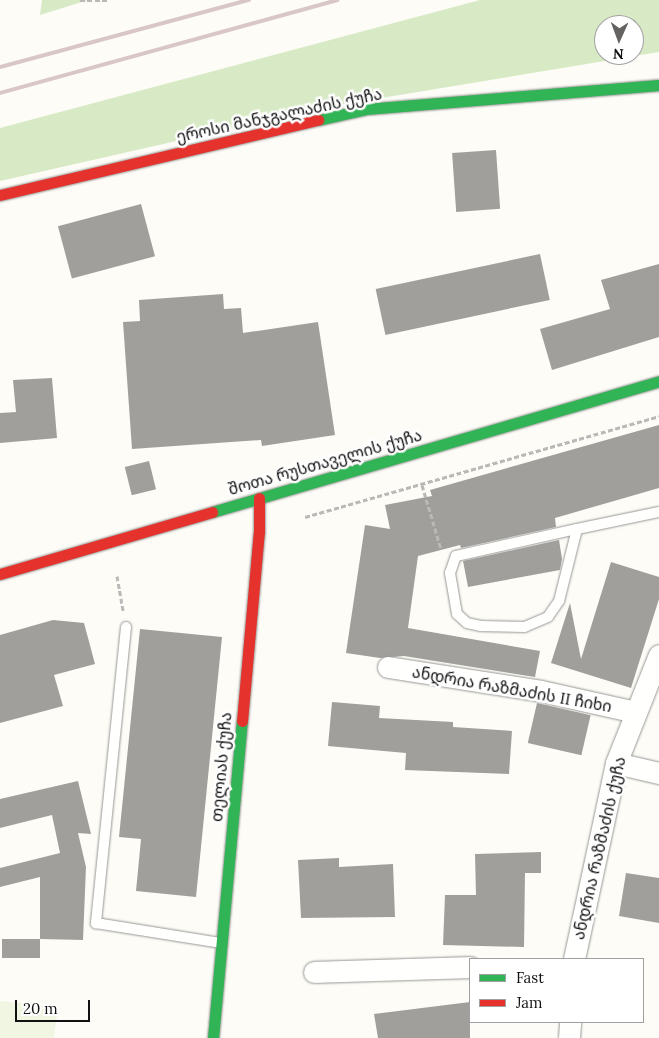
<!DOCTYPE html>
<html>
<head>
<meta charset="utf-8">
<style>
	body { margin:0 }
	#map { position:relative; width:659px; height:1038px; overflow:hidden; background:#fdfcf7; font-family:Lora,"Noto Sans Georgian",serif }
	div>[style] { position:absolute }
	.forest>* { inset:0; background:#d8eac5 }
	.pitch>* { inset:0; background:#f0f6e1 }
	.building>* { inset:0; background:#a19f9c; transform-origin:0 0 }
	.path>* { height:3px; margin-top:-1.5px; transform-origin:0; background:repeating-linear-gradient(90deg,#b9b9b8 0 5px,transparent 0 7.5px) }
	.roads { filter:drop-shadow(0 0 1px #979795) drop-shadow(0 0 1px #979795) }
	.lane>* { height:10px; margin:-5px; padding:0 5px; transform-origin:5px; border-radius:5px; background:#fffffe }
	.street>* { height:21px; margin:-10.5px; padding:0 10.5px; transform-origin:10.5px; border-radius:10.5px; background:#fffffe }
	.fast>* { height:11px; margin:-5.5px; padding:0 5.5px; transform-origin:5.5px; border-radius:5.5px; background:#30b455 }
	.jam>* { height:11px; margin:-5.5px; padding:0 5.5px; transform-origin:5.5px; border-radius:5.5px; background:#e5322d }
	.rail>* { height:4px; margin:-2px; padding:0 2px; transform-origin:2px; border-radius:2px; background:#d9c6c7 }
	span { translate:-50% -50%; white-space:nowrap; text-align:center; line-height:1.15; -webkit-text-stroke:5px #fff; paint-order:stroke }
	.street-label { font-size:16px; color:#111 }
	.legend { position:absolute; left:469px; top:958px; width:175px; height:65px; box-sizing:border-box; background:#fff; border:1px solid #a0a0a0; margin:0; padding:6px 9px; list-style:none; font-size:15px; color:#111 }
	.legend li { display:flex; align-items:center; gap:10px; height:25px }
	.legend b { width:25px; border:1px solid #a0a0a0 }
	.north { position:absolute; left:594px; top:15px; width:50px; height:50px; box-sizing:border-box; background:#fff; border:1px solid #a0a0a0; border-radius:50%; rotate:182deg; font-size:14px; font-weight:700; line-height:20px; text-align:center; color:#111 }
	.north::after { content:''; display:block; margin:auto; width:18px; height:22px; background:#646362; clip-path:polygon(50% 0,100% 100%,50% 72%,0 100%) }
	.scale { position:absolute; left:15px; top:1000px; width:75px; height:22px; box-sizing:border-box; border:2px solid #111; border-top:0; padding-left:6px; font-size:15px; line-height:18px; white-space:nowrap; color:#111; -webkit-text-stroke:4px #fff; paint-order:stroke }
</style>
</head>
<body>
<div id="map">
	<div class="forest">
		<i style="clip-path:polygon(42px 0,88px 0,40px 15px)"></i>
		<i style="clip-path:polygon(evenodd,480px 0,659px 0,659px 52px,327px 107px,0 181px,0 128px,480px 0,604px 25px,634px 25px,634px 55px,604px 55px,604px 25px)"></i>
	</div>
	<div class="pitch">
		<i style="clip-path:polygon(0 1001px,58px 1007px,54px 1038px,0 1038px)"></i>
	</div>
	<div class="building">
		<i style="left:496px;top:150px;width:59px;height:44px;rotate:86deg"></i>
		<i style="left:141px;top:204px;width:54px;height:86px;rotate:75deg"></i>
		<i style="left:540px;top:254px;width:47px;height:168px;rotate:78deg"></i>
		<i style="clip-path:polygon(659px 264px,659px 337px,552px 370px,540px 329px,610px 309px,601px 280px)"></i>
		<i style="clip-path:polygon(223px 294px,224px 309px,241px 308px,243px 333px,318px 322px,335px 435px,262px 446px,261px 440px,132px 449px,123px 322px,140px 321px,139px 300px)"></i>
		<i style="clip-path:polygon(52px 378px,57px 438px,0 443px,0 413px,16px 412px,13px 380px)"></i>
		<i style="clip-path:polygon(659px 425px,659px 488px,555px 518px,556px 527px,461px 548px,460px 545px,418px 556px,408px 628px,540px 651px,535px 677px,404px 656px,380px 658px,346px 653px,365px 525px,390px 529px,385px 505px,432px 496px,430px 490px)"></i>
		<i style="left:149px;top:461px;width:29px;height:25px;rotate:76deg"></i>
		<i style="clip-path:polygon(559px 540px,562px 559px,560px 570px,468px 587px,463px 561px)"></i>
		<i style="clip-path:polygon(611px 562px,659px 577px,659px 599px,631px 688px,551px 663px,570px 603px,581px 659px)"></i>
		<i style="clip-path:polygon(53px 620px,84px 623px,95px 664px,54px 675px,63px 706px,0 723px,0 635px)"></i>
		<i style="clip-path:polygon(140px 629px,222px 637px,196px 897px,136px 891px,141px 839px,119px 837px)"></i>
		<i style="clip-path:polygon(332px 702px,380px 706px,379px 718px,453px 722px,453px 727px,512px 731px,509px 774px,405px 770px,406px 753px,328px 746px)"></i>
		<i style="left:537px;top:703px;width:55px;height:41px;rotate:13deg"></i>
		<i style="clip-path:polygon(78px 781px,91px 834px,78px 833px,86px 867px,83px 940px,40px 939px,40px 877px,0 887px,0 868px,60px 853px,52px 815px,0 828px,0 799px)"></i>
		<i style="clip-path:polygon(541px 852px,541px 873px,525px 873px,524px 947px,443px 945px,445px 895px,476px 895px,475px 854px)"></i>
		<i style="clip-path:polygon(339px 858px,339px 867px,393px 864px,395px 917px,301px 918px,298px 860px)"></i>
		<i style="clip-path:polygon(626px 873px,659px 878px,659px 923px,619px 916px)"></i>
		<i style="left:2px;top:939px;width:38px;height:19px"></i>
		<i style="clip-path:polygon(470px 1002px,470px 1038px,378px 1038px,374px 1014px)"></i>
	</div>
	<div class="path">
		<i style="left:80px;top:0;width:29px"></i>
		<i style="left:422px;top:485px;width:67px;rotate:73.5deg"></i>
		<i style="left:305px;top:517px;width:368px;rotate:-15.9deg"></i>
		<i style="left:117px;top:576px;width:35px;rotate:80deg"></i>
	</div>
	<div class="roads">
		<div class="lane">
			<i style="left:577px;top:529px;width:74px;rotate:104deg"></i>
			<i style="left:559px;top:601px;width:19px;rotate:125deg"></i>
			<i style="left:548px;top:617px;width:25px;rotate:157deg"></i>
			<i style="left:525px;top:627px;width:44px;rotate:-178.7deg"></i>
			<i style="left:481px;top:626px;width:14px;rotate:-168deg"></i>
			<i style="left:467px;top:623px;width:13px;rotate:-138deg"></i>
			<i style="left:457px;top:614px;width:42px;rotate:-99.7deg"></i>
			<i style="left:450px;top:573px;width:18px;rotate:-71deg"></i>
			<i style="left:456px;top:556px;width:124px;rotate:-12.6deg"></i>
			<i style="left:577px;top:529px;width:84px;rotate:-11.7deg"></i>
			<i style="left:126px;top:627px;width:298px;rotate:95.8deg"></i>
			<i style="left:96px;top:923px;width:127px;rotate:9.1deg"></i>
		</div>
		<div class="street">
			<i style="left:388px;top:667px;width:155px;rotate:8.9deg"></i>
			<i style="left:541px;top:691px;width:97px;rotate:12.5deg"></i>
			<i style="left:616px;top:763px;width:44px;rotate:13.1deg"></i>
			<i style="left:574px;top:959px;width:200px;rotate:-77.9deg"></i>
			<i style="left:616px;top:763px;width:116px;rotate:-68.3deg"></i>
			<i style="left:314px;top:972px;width:156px;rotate:-1.8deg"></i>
			<i style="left:569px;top:1038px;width:16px;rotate:-86deg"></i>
		</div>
		<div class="fast">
			<i style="left:318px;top:120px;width:49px;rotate:-12.9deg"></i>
			<i style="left:366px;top:109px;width:294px;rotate:-4.7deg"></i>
			<i style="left:212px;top:512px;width:466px;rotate:-16.3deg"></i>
			<i style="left:213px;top:1038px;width:318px;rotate:-84.8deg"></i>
		</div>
		<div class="jam">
			<i style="left:0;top:195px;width:327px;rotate:-13.3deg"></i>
			<i style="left:0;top:574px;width:221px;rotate:-16.3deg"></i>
			<i style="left:242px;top:721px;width:190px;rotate:-84.9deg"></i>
			<i style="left:259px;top:532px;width:34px;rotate:-90deg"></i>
		</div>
	</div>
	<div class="rail">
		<i style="left:0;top:67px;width:258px;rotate:-15.1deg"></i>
		<i style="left:0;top:93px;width:350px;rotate:-15.4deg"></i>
	</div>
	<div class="street-label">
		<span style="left:279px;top:115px;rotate:-12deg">ეროსი მანჯგალაძის ქუჩა</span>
		<span style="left:325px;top:462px;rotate:-16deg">შოთა რუსთაველის ქუჩა</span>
		<span style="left:512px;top:689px;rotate:10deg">ანდრია რაზმაძის II ჩიხი</span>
		<span style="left:221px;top:767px;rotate:-85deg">თელიას ქუჩა</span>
		<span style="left:599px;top:848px;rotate:-77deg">ანდრია რაზმაძის ქუჩა</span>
	</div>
	<ul class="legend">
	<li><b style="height:6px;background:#30b455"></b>Fast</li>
	<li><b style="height:6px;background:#e5322d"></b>Jam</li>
	</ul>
	<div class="north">N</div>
	<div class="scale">20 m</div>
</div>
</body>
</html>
